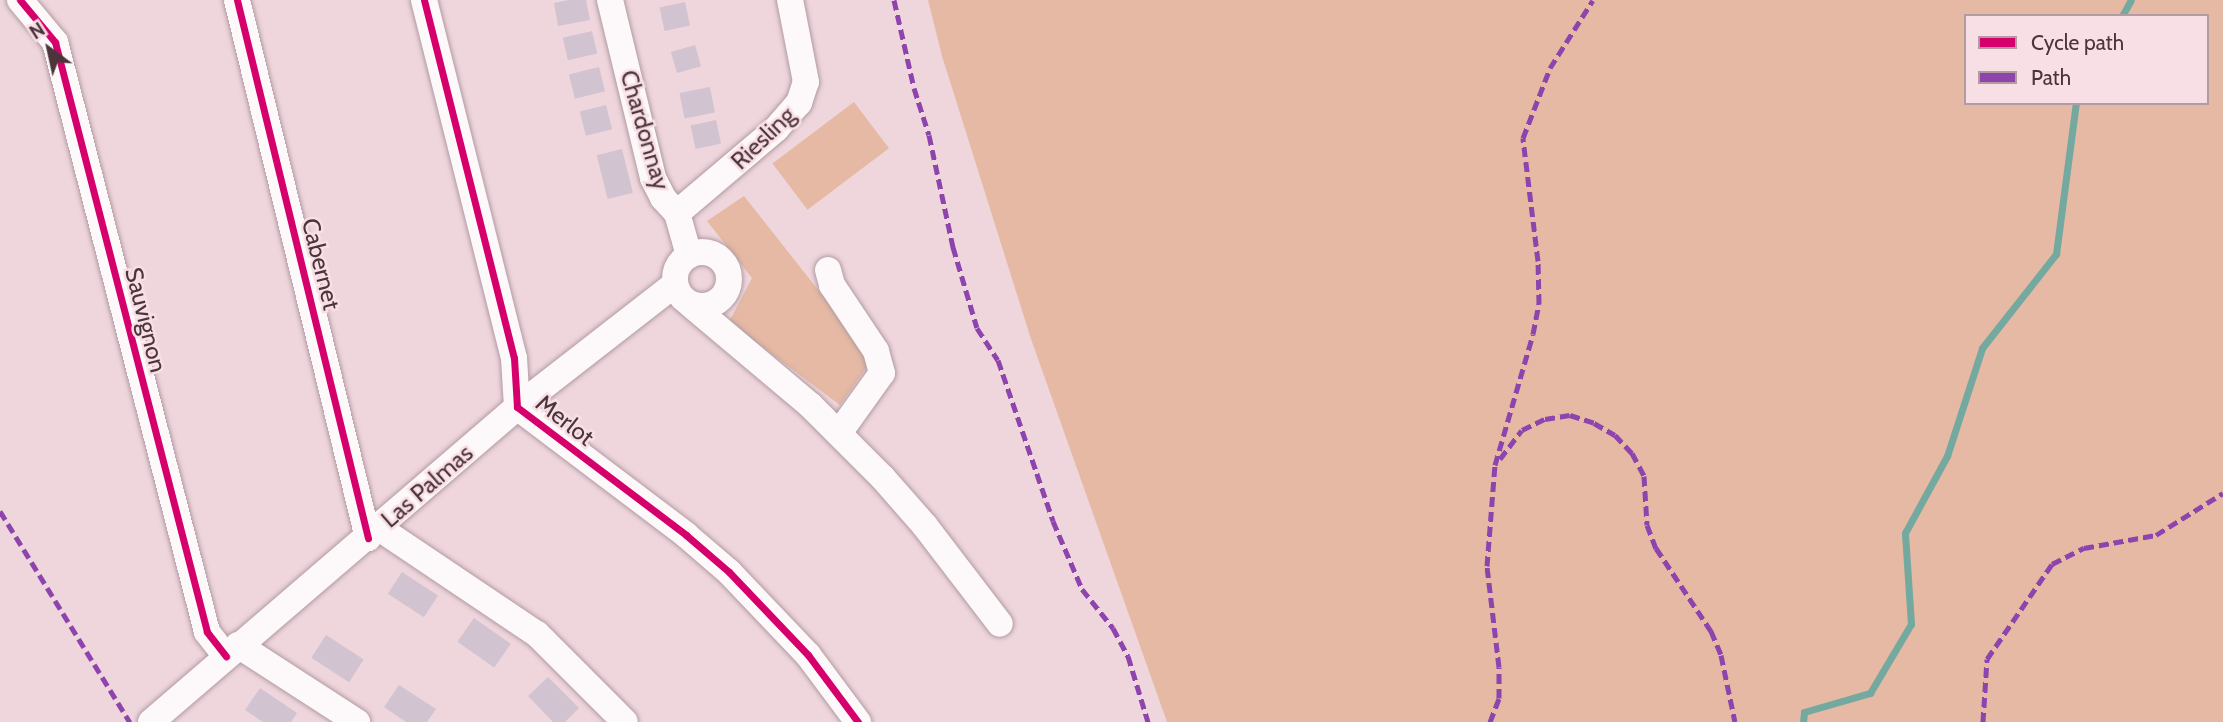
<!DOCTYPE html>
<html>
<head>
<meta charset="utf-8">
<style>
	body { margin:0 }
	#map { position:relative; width:2223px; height:722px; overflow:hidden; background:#efd5dc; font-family:Cabin,sans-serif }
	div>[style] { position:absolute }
	.green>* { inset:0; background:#e5b9a3; transform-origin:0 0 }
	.stream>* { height:7px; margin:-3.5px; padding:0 3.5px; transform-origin:3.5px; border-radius:3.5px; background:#74a99f }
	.building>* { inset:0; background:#d2c3d0; transform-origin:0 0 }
	.roads { filter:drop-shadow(0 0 2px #b09ba1) drop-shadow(0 0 2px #b09ba1) }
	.minor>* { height:26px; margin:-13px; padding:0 13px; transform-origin:13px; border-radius:13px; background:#fdf9fa }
	.minor>.ring { margin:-13px; padding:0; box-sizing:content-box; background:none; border:26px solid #fdf9fa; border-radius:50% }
	.quiet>* { height:5px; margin-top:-2.5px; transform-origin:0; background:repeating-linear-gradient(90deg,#8e44ad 0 10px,transparent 0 15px) }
	.cycleway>* { height:7px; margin:-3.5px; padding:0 3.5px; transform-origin:3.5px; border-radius:3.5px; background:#d6006c }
	span { translate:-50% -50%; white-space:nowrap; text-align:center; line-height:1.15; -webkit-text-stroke:5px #f8dfe6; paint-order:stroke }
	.street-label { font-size:24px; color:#4c343b }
	.legend { position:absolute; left:1964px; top:14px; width:245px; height:91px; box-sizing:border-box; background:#f8dfe6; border:2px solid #b39ba2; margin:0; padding:9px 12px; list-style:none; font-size:21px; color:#4c343b }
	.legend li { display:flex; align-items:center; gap:14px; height:35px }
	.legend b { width:35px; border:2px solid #b39ba2 }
	.north { position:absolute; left:14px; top:14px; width:70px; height:70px; -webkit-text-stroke:5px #f8dfe6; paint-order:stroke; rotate:327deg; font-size:19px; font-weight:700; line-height:28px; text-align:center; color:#4c343b }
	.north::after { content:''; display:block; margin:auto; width:24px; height:32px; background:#4c343b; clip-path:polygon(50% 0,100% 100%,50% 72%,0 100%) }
</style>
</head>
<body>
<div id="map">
	<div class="green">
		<i style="clip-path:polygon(evenodd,928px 0,2223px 0,2223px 722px,1167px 722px,1031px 339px,942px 56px,928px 0,1966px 16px,2207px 16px,2207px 103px,1966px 103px,1966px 16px)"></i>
		<i style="left:854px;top:102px;width:58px;height:102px;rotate:53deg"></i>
		<i style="clip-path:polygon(744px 196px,860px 343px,867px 367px,840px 405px,729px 322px,752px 278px,707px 221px)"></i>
	</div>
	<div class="stream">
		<i style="left:2122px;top:16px;width:18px;rotate:-61deg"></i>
		<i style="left:1803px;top:722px;width:10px;rotate:-84deg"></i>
		<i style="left:1804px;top:712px;width:69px;rotate:-16.1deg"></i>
		<i style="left:1870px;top:693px;width:80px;rotate:-59.3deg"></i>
		<i style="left:1911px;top:624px;width:91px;rotate:-93.8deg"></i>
		<i style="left:1905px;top:533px;width:88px;rotate:-61.4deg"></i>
		<i style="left:1947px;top:456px;width:114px;rotate:-72deg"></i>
		<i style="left:1982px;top:348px;width:120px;rotate:-51.8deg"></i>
		<i style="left:2056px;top:254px;width:152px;rotate:-82.5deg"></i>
	</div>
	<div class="building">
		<i style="clip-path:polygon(569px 0,586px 0,590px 20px,558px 26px,554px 3px)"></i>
		<i style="left:685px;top:2px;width:24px;height:26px;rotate:78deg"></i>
		<i style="left:592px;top:31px;width:23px;height:30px;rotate:77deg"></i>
		<i style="left:695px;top:45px;width:22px;height:25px;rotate:74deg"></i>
		<i style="left:599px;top:67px;width:25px;height:31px;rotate:76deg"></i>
		<i style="left:710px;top:87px;width:26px;height:31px;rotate:79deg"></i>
		<i style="left:606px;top:105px;width:25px;height:27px;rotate:76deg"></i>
		<i style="left:716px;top:120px;width:24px;height:26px;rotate:78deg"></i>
		<i style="left:622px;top:149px;width:45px;height:26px;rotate:76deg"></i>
		<i style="left:402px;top:572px;width:43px;height:26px;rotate:33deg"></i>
		<i style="left:474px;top:618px;width:45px;height:29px;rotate:35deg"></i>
		<i style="left:326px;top:635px;width:45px;height:27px;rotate:33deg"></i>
		<i style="clip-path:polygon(548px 677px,579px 708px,565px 722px,553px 722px,528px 696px)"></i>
		<i style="clip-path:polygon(399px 685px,436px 709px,427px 722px,406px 722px,384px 707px)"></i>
		<i style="clip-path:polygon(260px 688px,297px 713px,291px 722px,263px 722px,245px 710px)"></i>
	</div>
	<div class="roads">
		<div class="minor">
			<i style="left:20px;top:0;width:55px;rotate:50.2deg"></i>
			<i style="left:55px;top:42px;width:609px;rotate:75.55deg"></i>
			<i style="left:207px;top:632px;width:31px;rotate:52deg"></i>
			<i style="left:237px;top:0;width:554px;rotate:76.32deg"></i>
			<i style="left:424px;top:0;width:369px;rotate:75.9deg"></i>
			<i style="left:514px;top:358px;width:49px;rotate:86.5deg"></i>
			<i style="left:517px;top:407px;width:212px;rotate:37.1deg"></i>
			<i style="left:686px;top:535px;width:57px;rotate:40.7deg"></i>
			<i style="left:729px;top:572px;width:115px;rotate:46.4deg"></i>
			<i style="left:808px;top:655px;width:84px;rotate:53.3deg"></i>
			<i style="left:610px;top:0;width:183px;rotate:76.4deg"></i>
			<i style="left:653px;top:178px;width:22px;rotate:63deg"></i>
			<i style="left:663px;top:198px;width:21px;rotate:47deg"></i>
			<i style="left:677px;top:213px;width:44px;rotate:74.1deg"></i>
			<i style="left:677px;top:213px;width:130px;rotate:-40.3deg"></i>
			<i style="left:776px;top:129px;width:35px;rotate:-49deg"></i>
			<i style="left:799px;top:103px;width:22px;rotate:-72deg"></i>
			<i style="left:806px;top:82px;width:84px;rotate:-101deg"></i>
			<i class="ring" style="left:675px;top:252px;width:28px;height:28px"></i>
			<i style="left:828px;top:270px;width:16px;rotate:75deg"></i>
			<i style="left:832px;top:285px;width:79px;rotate:56.3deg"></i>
			<i style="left:876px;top:351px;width:23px;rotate:75deg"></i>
			<i style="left:882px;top:373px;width:74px;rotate:125.6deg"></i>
			<i style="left:690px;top:304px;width:157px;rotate:40.1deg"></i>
			<i style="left:810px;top:405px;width:103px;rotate:45deg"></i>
			<i style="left:883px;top:478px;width:64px;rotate:48.8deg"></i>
			<i style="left:925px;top:526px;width:123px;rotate:52.6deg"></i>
			<i style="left:379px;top:528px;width:190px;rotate:33.9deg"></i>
			<i style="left:537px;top:634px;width:124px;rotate:45deg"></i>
			<i style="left:238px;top:645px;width:142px;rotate:32.9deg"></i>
			<i style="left:151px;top:722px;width:483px;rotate:-40.7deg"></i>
			<i style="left:517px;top:407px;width:200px;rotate:-37.9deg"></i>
		</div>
	</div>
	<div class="quiet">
		<i style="left:894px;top:0;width:90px;rotate:77.2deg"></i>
		<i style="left:914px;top:88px;width:49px;rotate:72.3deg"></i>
		<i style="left:929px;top:135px;width:115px;rotate:77.9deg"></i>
		<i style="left:953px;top:247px;width:84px;rotate:73.5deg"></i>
		<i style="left:977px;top:328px;width:38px;rotate:57deg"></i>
		<i style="left:998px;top:360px;width:170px;rotate:71.1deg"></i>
		<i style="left:1053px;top:521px;width:74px;rotate:66.9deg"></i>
		<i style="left:1082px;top:589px;width:50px;rotate:51.5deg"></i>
		<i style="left:1113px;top:628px;width:32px;rotate:62deg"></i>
		<i style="left:1128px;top:656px;width:69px;rotate:73.1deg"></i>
		<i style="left:1500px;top:459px;width:36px;rotate:-53deg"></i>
		<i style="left:1522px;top:430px;width:25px;rotate:-26deg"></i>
		<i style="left:1545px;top:419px;width:25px;rotate:-9deg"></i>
		<i style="left:1570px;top:415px;width:25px;rotate:18deg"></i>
		<i style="left:1594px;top:423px;width:24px;rotate:30deg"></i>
		<i style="left:1615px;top:435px;width:25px;rotate:47deg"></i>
		<i style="left:1632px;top:453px;width:26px;rotate:62deg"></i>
		<i style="left:1644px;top:476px;width:49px;rotate:86.5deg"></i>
		<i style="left:1647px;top:525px;width:25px;rotate:69deg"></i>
		<i style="left:1656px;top:548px;width:100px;rotate:56.5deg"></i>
		<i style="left:1711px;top:631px;width:26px;rotate:67deg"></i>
		<i style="left:1721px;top:655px;width:68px;rotate:78.2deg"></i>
		<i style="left:0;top:511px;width:248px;rotate:58.4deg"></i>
		<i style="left:1490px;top:722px;width:26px;rotate:-69deg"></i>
		<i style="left:1499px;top:698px;width:31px;rotate:-90deg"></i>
		<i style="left:1499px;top:667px;width:102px;rotate:-96.8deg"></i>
		<i style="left:1487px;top:566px;width:101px;rotate:-85.5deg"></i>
		<i style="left:1495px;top:465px;width:136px;rotate:-73.8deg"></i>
		<i style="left:1533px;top:334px;width:31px;rotate:-79deg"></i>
		<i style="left:1539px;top:304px;width:43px;rotate:-91.3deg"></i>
		<i style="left:1538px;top:261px;width:124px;rotate:-97deg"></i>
		<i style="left:1523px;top:138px;width:75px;rotate:-68.9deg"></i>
		<i style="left:1550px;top:68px;width:80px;rotate:-57.7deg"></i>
		<i style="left:1983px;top:722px;width:63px;rotate:-86.4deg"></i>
		<i style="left:1987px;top:659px;width:115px;rotate:-55.6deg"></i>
		<i style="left:2052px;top:564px;width:36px;rotate:-27deg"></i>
		<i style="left:2084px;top:548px;width:73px;rotate:-10.2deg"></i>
		<i style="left:2156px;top:535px;width:79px;rotate:-32.1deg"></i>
	</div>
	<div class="cycleway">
		<i style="left:20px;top:0;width:55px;rotate:50.2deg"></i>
		<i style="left:55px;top:42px;width:609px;rotate:75.55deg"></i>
		<i style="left:207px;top:632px;width:31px;rotate:52deg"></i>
		<i style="left:237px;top:0;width:554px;rotate:76.32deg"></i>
		<i style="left:424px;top:0;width:369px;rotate:75.9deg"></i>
		<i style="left:514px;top:358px;width:49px;rotate:86.5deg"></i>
		<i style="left:517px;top:407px;width:212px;rotate:37.1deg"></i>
		<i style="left:686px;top:535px;width:57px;rotate:40.7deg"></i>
		<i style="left:729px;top:572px;width:115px;rotate:46.4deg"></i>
		<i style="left:808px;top:655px;width:84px;rotate:53.3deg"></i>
	</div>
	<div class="street-label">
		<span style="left:645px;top:130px;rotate:74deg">Chardonnay</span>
		<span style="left:763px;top:138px;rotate:-44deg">Riesling</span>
		<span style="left:321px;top:264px;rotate:76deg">Cabernet</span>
		<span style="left:146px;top:320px;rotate:76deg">Sauvignon</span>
		<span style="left:565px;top:420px;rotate:38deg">Merlot</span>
		<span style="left:427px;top:486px;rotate:-41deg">Las Palmas</span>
	</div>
	<ul class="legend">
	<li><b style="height:9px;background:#d6006c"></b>Cycle path</li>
	<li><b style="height:9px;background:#8e44ad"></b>Path</li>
	</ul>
	<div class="north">N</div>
</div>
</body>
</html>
